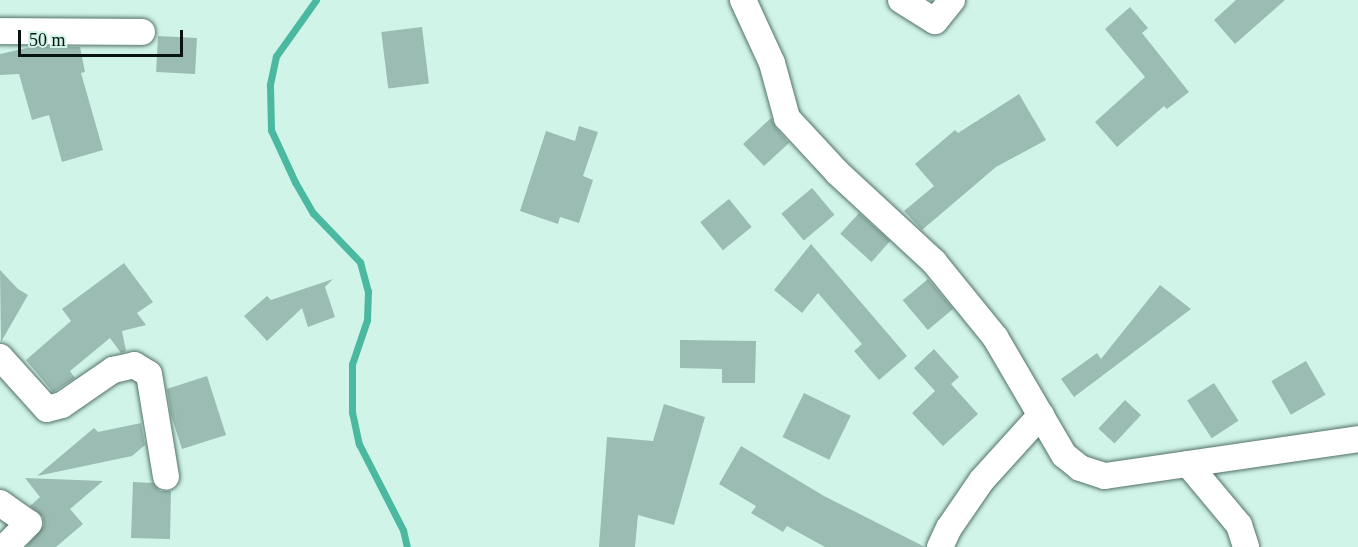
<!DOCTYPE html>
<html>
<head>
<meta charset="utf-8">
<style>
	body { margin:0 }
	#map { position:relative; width:1358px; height:547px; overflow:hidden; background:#d1f4e9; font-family:"Times New Roman",serif }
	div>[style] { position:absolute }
	.stream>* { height:7px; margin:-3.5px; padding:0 3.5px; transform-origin:3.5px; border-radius:3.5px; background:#4bb9a0 }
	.building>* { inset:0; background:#9bbcb2; transform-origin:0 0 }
	.roads { filter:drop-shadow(0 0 2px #527169) drop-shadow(0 0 2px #527169) }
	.minor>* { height:26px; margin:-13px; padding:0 13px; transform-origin:13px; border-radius:13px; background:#fff }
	span { translate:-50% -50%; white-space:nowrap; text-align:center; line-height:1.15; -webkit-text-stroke:6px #d1f4e9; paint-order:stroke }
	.scale { position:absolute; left:18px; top:30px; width:165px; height:27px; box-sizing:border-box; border:3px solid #071411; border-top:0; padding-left:8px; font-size:18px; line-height:21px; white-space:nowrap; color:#071411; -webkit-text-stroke:4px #d1f4e9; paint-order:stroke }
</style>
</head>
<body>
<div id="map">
	<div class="stream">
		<i style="left:316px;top:0;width:69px;rotate:125.5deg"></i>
		<i style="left:276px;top:56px;width:30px;rotate:102deg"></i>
		<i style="left:270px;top:85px;width:45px;rotate:88.7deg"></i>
		<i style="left:271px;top:130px;width:57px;rotate:65.2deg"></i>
		<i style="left:295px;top:182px;width:36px;rotate:60deg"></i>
		<i style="left:313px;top:213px;width:68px;rotate:46.2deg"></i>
		<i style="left:360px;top:262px;width:30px;rotate:75deg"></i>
		<i style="left:368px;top:291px;width:29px;rotate:92deg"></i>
		<i style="left:367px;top:320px;width:46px;rotate:108.8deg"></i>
		<i style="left:352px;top:364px;width:48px;rotate:90deg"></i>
		<i style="left:352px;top:412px;width:33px;rotate:78deg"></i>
		<i style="left:359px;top:444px;width:97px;rotate:62.9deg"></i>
		<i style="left:403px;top:530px;width:17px;rotate:77deg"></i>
	</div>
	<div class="building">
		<i style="clip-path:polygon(1236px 0,1285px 0,1235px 44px,1214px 20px)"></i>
		<i style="clip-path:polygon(1130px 7px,1148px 28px,1142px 33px,1189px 92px,1167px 109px,1164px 106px,1117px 147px,1095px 122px,1145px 77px,1105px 29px)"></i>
		<i style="left:422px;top:27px;width:57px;height:41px;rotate:83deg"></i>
		<i style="left:158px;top:36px;width:39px;height:36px;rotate:3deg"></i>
		<i style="clip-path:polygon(36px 46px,80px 47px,85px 72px,81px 73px,103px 150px,62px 162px,49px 115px,32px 120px,19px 74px,0 75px,0 54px)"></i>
		<i style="clip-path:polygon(1019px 94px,1046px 140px,996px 167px,922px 230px,904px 211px,934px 186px,915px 164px,955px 130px,958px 133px)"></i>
		<i style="clip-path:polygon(771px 118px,776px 128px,789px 143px,764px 166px,743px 144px)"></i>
		<i style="clip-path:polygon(579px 126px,598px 132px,583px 176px,593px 180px,579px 223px,560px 217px,558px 224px,520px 211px,546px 131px,575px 141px)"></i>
		<i style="left:812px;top:188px;width:35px;height:40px;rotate:50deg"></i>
		<i style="left:729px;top:199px;width:36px;height:37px;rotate:51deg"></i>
		<i style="left:859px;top:213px;width:42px;height:28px;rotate:42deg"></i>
		<i style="clip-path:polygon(811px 244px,907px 356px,879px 380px,854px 351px,862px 344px,818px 293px,802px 313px,774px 290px)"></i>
		<i style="clip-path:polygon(124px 263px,153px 302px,137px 313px,146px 325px,122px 331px,126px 351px,121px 353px,110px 338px,70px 371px,75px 378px,53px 392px,26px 360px,71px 321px,62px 309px)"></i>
		<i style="clip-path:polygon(0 270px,18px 289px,28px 295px,1px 342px)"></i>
		<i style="clip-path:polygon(333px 279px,325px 287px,335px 317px,308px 327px,302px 308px,267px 341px,244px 316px,267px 296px,271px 300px)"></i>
		<i style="left:928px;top:279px;width:39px;height:33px;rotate:50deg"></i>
		<i style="clip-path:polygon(1160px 285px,1191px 309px,1074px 397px,1061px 379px,1097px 353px,1101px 359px)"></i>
		<i style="clip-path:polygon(680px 340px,756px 341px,755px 383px,722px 383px,722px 369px,680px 368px)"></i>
		<i style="clip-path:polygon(934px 349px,959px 377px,951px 384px,978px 414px,943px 446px,912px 413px,935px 391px,914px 368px)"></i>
		<i style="left:1306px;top:361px;width:39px;height:40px;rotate:60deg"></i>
		<i style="clip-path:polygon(207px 376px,226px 435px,182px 449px,171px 415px,167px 389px)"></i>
		<i style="left:1214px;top:383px;width:45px;height:32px;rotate:57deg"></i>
		<i style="left:804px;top:393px;width:52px;height:49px;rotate:26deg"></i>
		<i style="left:1125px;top:400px;width:22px;height:39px;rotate:43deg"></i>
		<i style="clip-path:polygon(664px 404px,705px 417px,674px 525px,638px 515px,635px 547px,599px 547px,607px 437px,653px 441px)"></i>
		<i style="clip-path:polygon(141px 423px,145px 445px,132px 456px,37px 476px,94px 428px,98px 432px)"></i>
		<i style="clip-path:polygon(741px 446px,824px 496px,925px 547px,825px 547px,787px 526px,783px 532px,751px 513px,756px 506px,719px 484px)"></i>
		<i style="clip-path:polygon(25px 478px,103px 481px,70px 509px,83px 524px,56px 547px,26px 547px,44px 525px,43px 517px,30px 506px,40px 497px)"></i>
		<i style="clip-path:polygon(133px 482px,153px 483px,160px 491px,171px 491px,170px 539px,131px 538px)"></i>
	</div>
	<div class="roads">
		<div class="minor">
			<i style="left:743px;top:0;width:69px;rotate:65.3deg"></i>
			<i style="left:772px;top:63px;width:57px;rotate:74.7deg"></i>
			<i style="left:787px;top:118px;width:75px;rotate:47.2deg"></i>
			<i style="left:838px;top:173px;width:131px;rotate:42.8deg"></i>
			<i style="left:934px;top:262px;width:97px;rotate:50.9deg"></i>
			<i style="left:995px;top:337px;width:137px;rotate:59.7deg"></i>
			<i style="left:1064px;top:455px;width:21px;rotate:39deg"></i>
			<i style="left:1080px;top:468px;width:26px;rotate:18deg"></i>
			<i style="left:1105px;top:476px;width:256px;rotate:-8.3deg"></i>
			<i style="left:901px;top:0;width:40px;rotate:32deg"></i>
			<i style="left:935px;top:21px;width:27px;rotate:-51deg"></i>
			<i style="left:0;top:31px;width:142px;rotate:0.4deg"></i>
			<i style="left:0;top:357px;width:70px;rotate:47.9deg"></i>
			<i style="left:47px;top:409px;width:16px;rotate:-15deg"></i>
			<i style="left:62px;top:405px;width:62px;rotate:-34.5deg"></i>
			<i style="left:113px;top:370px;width:22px;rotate:-13deg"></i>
			<i style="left:134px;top:365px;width:17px;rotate:31deg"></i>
			<i style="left:149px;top:374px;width:104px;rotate:80.6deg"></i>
			<i style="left:1188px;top:464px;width:80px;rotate:50.1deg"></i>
			<i style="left:1239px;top:525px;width:23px;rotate:72deg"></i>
			<i style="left:0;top:503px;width:35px;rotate:35deg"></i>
			<i style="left:29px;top:523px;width:34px;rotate:135deg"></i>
			<i style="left:940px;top:547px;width:21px;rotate:-65deg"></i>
			<i style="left:949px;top:528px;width:58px;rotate:-55.5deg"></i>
			<i style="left:982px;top:480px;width:88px;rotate:-47.8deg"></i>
		</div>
	</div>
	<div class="scale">50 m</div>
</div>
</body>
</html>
